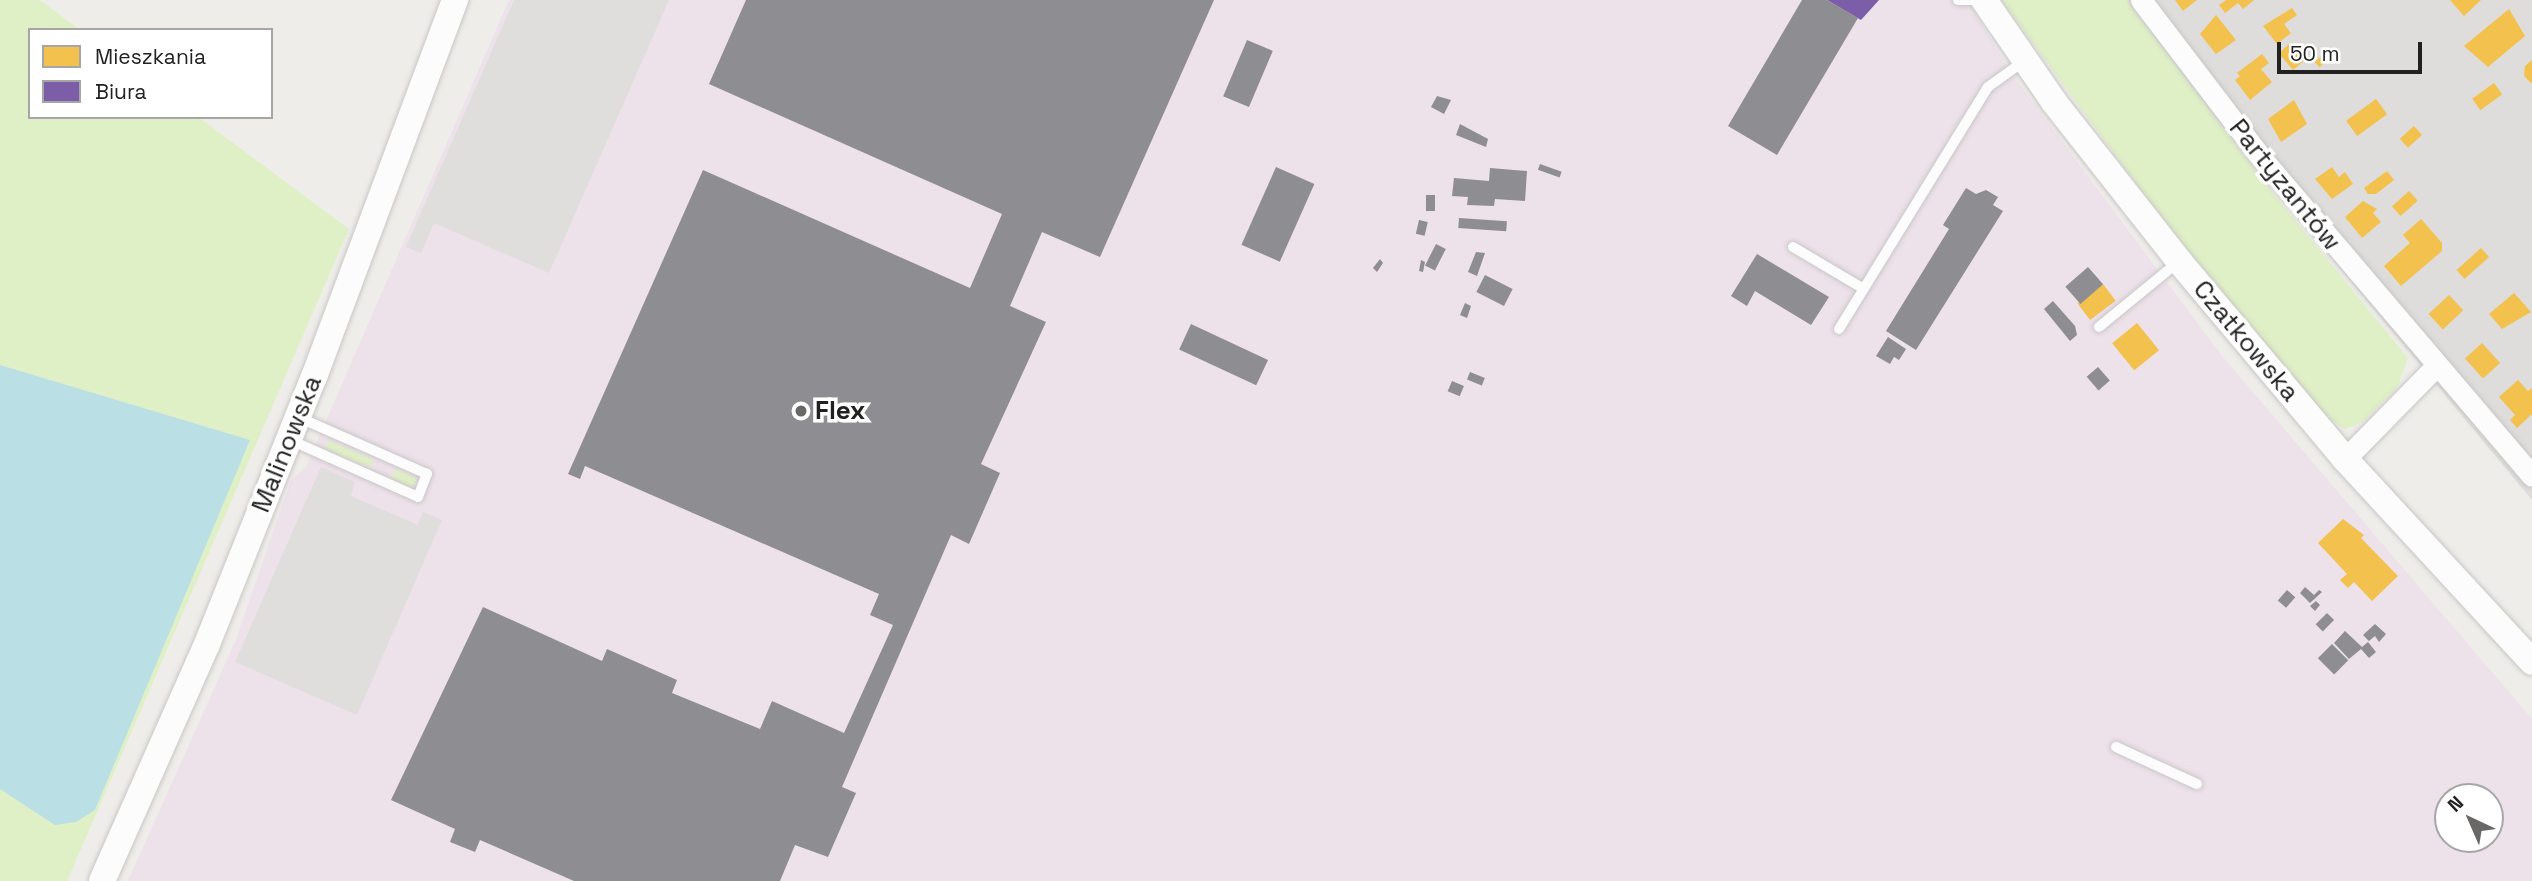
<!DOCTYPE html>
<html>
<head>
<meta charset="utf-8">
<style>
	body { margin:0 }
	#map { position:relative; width:2532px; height:881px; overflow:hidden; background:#efedea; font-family:"Space Grotesk",sans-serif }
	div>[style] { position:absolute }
	.residential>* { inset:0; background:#dedddb }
	.industrial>* { inset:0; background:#ede1ea }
	.grass>* { inset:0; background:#dfefc6 }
	.parking>* { inset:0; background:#dfdedd }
	.water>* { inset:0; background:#bae0e6 }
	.homes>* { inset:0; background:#f2c14e; transform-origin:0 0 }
	.offices>* { inset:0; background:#7b5ea7 }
	.industry>* { inset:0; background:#8d8d92; transform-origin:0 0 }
	.roads { filter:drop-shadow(0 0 2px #c8c7c6) drop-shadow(0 0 2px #c8c7c6) }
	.service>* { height:10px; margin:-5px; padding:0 5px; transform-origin:5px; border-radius:5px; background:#fdfcfc }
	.minor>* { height:21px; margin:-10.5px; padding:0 10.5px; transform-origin:10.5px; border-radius:10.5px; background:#fdfcfc }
	.tertiary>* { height:26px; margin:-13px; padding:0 13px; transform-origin:13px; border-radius:13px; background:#fdfcfc }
	.dots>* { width:19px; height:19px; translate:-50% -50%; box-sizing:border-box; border:4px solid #fff; border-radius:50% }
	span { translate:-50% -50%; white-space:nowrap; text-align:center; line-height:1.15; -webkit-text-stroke:7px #fff; paint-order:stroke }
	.street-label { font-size:26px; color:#212121 }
	.poi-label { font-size:26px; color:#212121; font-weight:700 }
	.left { translate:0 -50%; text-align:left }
	.legend { position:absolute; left:28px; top:28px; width:245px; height:91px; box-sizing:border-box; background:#fff; border:2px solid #a6a6a6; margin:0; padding:9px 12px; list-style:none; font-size:21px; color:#212121 }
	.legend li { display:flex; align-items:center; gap:14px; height:35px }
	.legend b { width:35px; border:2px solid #a6a6a6 }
	.north { position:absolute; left:2434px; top:783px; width:70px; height:70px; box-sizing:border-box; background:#fff; border:2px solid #a6a6a6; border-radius:50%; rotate:316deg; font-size:19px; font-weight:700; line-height:28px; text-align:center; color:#212121 }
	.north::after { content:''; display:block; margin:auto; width:24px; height:32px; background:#696867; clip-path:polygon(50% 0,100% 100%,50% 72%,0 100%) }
	.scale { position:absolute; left:2277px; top:42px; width:145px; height:32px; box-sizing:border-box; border:4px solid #212121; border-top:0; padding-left:9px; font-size:21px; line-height:24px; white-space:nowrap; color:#212121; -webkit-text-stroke:5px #fff; paint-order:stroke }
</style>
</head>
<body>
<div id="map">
	<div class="residential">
		<i style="clip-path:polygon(2118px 0,2532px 0,2532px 500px)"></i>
	</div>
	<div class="industrial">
		<i style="clip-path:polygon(evenodd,509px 0,1967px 0,2011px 73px,2222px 356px,2532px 719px,2532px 881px,128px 881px,235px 642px,291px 480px,306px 467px,509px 0,2448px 797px,2490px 797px,2490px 839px,2448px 839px,2448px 797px)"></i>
	</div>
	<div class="grass">
		<i style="clip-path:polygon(0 0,40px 0,80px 30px,30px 30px,30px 117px,198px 117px,349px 229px,67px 881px,0 881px)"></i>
		<i style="clip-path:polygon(2001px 0,2127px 0,2263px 181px,2408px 358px,2397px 388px,2364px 421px,2345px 429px,2326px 417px,2176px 237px)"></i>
		<i style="clip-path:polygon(327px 440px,371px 458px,374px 464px,367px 467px,327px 449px)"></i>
		<i style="clip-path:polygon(396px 469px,415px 477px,416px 485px,411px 488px,391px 479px)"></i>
	</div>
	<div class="parking">
		<i style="clip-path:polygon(514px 0,669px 0,549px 273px,434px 223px,421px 253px,406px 247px)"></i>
		<i style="clip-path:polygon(321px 467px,355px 482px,351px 496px,418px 525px,423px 512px,442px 520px,357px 715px,235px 662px)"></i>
	</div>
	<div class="water">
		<i style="clip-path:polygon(0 365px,250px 440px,95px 810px,76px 822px,55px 825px,0 789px)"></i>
	</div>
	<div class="homes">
		<i style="clip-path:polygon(2175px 0,2197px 0,2183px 11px)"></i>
		<i style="clip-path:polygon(2226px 0,2254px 0,2243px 9px,2238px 3px,2225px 13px,2219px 5px)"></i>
		<i style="clip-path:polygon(2450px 0,2481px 0,2464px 16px)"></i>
		<i style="clip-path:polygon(2292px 8px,2297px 15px,2284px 24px,2291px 33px,2277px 44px,2263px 26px)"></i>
		<i style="clip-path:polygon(2509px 9px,2525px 36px,2488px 67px,2464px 46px)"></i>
		<i style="clip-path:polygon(2216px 15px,2236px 40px,2216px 54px,2200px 34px)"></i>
		<i style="clip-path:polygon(2290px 43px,2305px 60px,2293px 70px,2282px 57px,2276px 56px)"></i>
		<i style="left:2326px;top:51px;width:7px;height:16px;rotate:45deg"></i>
		<i style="clip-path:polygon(2262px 54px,2269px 63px,2261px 69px,2272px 82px,2250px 100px,2235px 80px,2240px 76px,2237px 73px)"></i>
		<i style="clip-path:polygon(2532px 60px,2532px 84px,2524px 76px,2525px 66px)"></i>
		<i style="left:2494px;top:83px;width:14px;height:27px;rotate:54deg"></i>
		<i style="left:2376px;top:99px;width:19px;height:37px;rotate:54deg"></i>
		<i style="clip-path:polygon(2294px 100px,2307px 124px,2281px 142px,2268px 119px)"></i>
		<i style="left:2414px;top:126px;width:12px;height:19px;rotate:48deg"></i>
		<i style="clip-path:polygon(2332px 167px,2339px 177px,2345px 172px,2353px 184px,2332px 199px,2315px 179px)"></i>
		<i style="clip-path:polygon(2387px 171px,2394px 180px,2376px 194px,2368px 194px,2364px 188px)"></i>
		<i style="left:2409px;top:191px;width:13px;height:23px;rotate:48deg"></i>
		<i style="clip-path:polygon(2363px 201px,2377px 209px,2373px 213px,2381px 222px,2362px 238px,2345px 217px)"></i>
		<i style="clip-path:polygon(2421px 219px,2442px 243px,2442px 251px,2401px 286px,2384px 266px,2410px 243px,2403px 235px)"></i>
		<i style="left:2481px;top:248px;width:12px;height:33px;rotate:48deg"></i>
		<i style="left:2103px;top:284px;width:21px;height:32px;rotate:53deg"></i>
		<i style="clip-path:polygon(2514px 293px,2531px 312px,2502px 329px,2489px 314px)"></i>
		<i style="left:2449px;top:295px;width:21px;height:28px;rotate:47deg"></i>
		<i style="left:2137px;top:323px;width:35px;height:32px;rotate:51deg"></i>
		<i style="left:2482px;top:343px;width:27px;height:23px;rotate:48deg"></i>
		<i style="clip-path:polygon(2518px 380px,2528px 391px,2532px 388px,2532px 414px,2517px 428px,2510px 420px,2515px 415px,2499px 397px)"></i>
		<i style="clip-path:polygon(2343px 519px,2364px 535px,2361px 538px,2398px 576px,2372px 601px,2354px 582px,2348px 588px,2340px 580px,2347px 574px,2318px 543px)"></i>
	</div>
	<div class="offices">
		<i style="clip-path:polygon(1827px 0,1879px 0,1861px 20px)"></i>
	</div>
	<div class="industry">
		<i style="clip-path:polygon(746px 0,1214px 0,1100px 257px,1042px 232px,1010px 306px,1046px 322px,981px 464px,1000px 473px,969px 544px,951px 535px,842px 787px,856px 793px,828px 857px,795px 845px,780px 881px,574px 881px,480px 840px,475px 852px,450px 842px,455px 829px,391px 800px,483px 607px,602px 661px,607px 649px,677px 680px,672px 693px,760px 729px,772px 701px,844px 733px,893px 625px,870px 615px,879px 594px,585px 466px,580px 479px,568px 474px,703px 170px,970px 288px,1002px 214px,709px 84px)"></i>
		<i style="clip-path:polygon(1802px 0,1827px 0,1858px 18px,1777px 155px,1728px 126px)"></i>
		<i style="left:1247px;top:40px;width:28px;height:61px;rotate:23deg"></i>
		<i style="clip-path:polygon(1437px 96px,1451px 100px,1444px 114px,1431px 107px)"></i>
		<i style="clip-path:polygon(1460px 124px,1488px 139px,1486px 147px,1456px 135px)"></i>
		<i style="left:1540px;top:164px;width:23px;height:6px;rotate:20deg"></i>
		<i style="left:1276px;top:167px;width:42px;height:85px;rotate:24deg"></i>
		<i style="clip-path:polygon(1490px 168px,1527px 171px,1525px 201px,1495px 199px,1494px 206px,1467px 205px,1468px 197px,1452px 196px,1454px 178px,1489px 181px)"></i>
		<i style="clip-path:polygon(1966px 188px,1976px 194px,1986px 190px,1998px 197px,1993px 205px,2003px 211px,1916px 350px,1886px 331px,1949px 229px,1943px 225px)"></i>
		<i style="left:1426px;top:195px;width:9px;height:16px"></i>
		<i style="left:1459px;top:218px;width:48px;height:10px;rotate:4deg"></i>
		<i style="left:1419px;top:220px;width:9px;height:14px;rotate:13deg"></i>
		<i style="left:1436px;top:244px;width:11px;height:24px;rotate:27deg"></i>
		<i style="clip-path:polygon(1476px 252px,1485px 253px,1477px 276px,1468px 272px)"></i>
		<i style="clip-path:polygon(1757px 254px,1829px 297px,1811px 325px,1755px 291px,1747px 306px,1731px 296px)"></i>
		<i style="clip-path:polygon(1380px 259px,1383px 263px,1377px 272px,1373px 268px)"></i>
		<i style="clip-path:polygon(1421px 260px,1425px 262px,1423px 272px,1419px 271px)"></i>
		<i style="left:2088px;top:267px;width:23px;height:30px;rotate:49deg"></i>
		<i style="left:1485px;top:275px;width:31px;height:19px;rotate:27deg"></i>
		<i style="clip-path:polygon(2053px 301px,2075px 326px,2077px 335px,2070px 341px,2044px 309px)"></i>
		<i style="clip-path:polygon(1465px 303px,1471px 306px,1467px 318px,1460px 315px)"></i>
		<i style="left:1191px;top:324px;width:85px;height:28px;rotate:25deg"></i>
		<i style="clip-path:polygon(1888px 337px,1906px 349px,1899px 360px,1894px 357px,1890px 364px,1876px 356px)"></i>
		<i style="left:2098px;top:367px;width:18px;height:15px;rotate:49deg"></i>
		<i style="left:1470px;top:372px;width:16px;height:8px;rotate:22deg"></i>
		<i style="left:1452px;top:381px;width:13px;height:11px;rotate:23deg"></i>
		<i style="clip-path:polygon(2305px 587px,2314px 595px,2319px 590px,2322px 592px,2310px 603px,2300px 593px)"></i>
		<i style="left:2287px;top:590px;width:11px;height:14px;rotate:41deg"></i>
		<i style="clip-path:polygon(2316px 601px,2320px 605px,2315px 611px,2310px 606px)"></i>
		<i style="left:2327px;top:613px;width:10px;height:16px;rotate:45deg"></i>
		<i style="clip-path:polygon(2375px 624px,2386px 634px,2379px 642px,2375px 636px,2369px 641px,2363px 635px)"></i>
		<i style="clip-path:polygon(2345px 631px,2362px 647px,2368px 642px,2376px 652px,2369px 658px,2361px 649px,2349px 659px,2334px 643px)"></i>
		<i style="left:2332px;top:644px;width:23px;height:20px;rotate:45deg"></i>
	</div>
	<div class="roads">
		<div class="service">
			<i style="left:1958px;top:0;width:16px"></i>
			<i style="left:1793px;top:247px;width:82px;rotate:30.6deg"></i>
			<i style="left:2099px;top:327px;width:102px;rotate:-39.4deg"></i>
			<i style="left:1839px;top:329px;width:284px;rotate:-58.4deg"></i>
			<i style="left:1988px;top:87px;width:44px;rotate:-35.8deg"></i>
			<i style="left:288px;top:439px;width:142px;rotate:24deg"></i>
			<i style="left:418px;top:497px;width:25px;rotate:-69deg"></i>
			<i style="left:427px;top:474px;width:139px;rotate:-156.2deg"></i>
			<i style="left:2116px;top:747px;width:89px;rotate:24.6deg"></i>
		</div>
		<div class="minor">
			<i style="left:2141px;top:0;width:195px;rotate:52.7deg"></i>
			<i style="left:2259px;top:155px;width:421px;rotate:49.6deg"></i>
			<i style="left:2345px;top:459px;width:129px;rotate:-45.6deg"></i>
		</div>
		<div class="tertiary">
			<i style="left:1984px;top:0;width:124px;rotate:55.5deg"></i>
			<i style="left:2054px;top:102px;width:202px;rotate:51.8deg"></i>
			<i style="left:2179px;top:261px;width:258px;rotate:50deg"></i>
			<i style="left:2345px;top:459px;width:276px;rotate:47.3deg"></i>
			<i style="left:102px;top:881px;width:259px;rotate:-66.1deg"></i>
			<i style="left:207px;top:644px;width:288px;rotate:-68.2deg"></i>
			<i style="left:314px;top:377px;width:403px;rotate:-69.5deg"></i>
		</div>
	</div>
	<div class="dots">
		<i style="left:801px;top:411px;background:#696867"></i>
	</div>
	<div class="street-label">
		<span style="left:2285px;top:185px;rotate:51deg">Partyzantów</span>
		<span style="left:2246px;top:341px;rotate:50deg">Czatkowska</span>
		<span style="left:287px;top:444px;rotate:-68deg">Malinowska</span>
	</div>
	<div class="poi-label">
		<span class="left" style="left:815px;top:411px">Flex</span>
	</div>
	<ul class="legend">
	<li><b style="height:19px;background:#f2c14e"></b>Mieszkania</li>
	<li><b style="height:19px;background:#7b5ea7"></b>Biura</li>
	</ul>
	<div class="north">N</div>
	<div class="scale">50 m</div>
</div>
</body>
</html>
